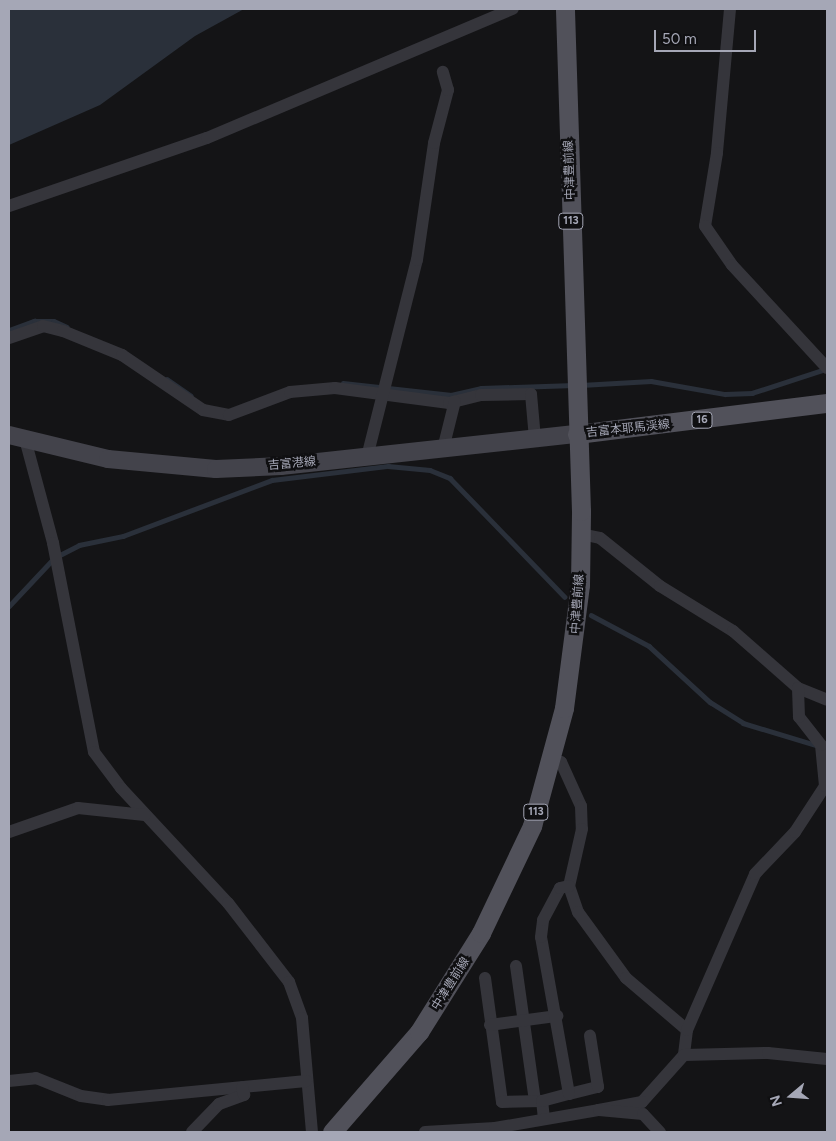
<!DOCTYPE html>
<html>
<head>
<meta charset="utf-8">
<style>
	body { margin:0 }
	#map { position:relative; width:836px; height:1141px; overflow:hidden; background:#141416; font-family:Figtree,"Noto Sans JP",sans-serif }
	div>[style] { position:absolute }
	.water>* { inset:0; background:#2a303a }
	.stream>* { height:4.5px; margin:-2.25px; padding:0 2.25px; transform-origin:2.25px; border-radius:2.25px; background:#2a303a }
	.street>* { height:12px; margin:-6px; padding:0 6px; transform-origin:6px; border-radius:6px; background:#35353b }
	.secondary>* { height:18px; margin:-9px; padding:0 9px; transform-origin:9px; border-radius:9px; background:#43434b }
	.primary>* { height:19px; margin:-9.5px; padding:0 9.5px; transform-origin:9.5px; border-radius:9.5px; background:#51515a }
	span { translate:-50% -50%; white-space:nowrap; text-align:center; line-height:1.15; -webkit-text-stroke:5px #0f0f11; paint-order:stroke }
	.shield-label span { padding:1px 4px; background:#0f0f11; border:1px solid; border-radius:4px; -webkit-text-stroke-width:0 }
	.shield-label { font-size:11px; color:#a5a7b6; font-weight:700 }
	.street-label { font-size:12px; color:#a5a7b6 }
	.frame { position:absolute; inset:0; border:10px solid #a5a7b6; pointer-events:none }
	.north { position:absolute; left:766px; top:1071px; width:50px; height:50px; -webkit-text-stroke:4px #0f0f11; paint-order:stroke; rotate:252deg; font-size:14px; font-weight:700; line-height:20px; text-align:center; color:#a5a7b6 }
	.north::after { content:''; display:block; margin:auto; width:18px; height:22px; background:#a5a7b6; clip-path:polygon(50% 0,100% 100%,50% 72%,0 100%) }
	.scale { position:absolute; left:654px; top:30px; width:102px; height:22px; box-sizing:border-box; border:2px solid #a5a7b6; border-top:0; padding-left:6px; font-size:15px; line-height:18px; white-space:nowrap; color:#a5a7b6; -webkit-text-stroke:4px #0f0f11; paint-order:stroke }
</style>
</head>
<body>
<div id="map">
	<div class="water">
		<i style="clip-path:polygon(9px 9px,244px 9px,195px 36px,100px 105px,9px 145px)"></i>
	</div>
	<div class="stream">
		<i style="left:9px;top:330px;width:27px;rotate:-20deg"></i>
		<i style="left:34px;top:321px;width:20px"></i>
		<i style="left:54px;top:321px;width:14px;rotate:25deg"></i>
		<i style="left:167px;top:379px;width:29px;rotate:35deg"></i>
		<i style="left:343px;top:383px;width:109px;rotate:6.3deg"></i>
		<i style="left:451px;top:395px;width:31px;rotate:-13deg"></i>
		<i style="left:481px;top:388px;width:93px;rotate:-1.8deg"></i>
		<i style="left:581px;top:385px;width:70px;rotate:-3.3deg"></i>
		<i style="left:651px;top:381px;width:75px;rotate:10deg"></i>
		<i style="left:725px;top:394px;width:27px;rotate:-2deg"></i>
		<i style="left:752px;top:393px;width:78px;rotate:-18deg"></i>
		<i style="left:9px;top:606px;width:66px;rotate:-46.8deg"></i>
		<i style="left:54px;top:558px;width:28px;rotate:-27deg"></i>
		<i style="left:79px;top:545px;width:45px;rotate:-11.6deg"></i>
		<i style="left:123px;top:536px;width:159px;rotate:-20.6deg"></i>
		<i style="left:272px;top:480px;width:117px;rotate:-6.9deg"></i>
		<i style="left:388px;top:466px;width:42px;rotate:5.4deg"></i>
		<i style="left:430px;top:470px;width:22px;rotate:22deg"></i>
		<i style="left:450px;top:478px;width:165px;rotate:46deg"></i>
		<i style="left:591px;top:615px;width:66px;rotate:28.1deg"></i>
		<i style="left:649px;top:646px;width:83px;rotate:42.6deg"></i>
		<i style="left:710px;top:702px;width:39px;rotate:32deg"></i>
		<i style="left:743px;top:723px;width:76px;rotate:16.8deg"></i>
	</div>
	<div class="street">
		<i style="left:730px;top:9px;width:145px;rotate:95.2deg"></i>
		<i style="left:717px;top:153px;width:74px;rotate:99.3deg"></i>
		<i style="left:705px;top:226px;width:47px;rotate:55.3deg"></i>
		<i style="left:732px;top:265px;width:140px;rotate:47.3deg"></i>
		<i style="left:9px;top:206px;width:209px;rotate:-19deg"></i>
		<i style="left:207px;top:138px;width:332px;rotate:-22.9deg"></i>
		<i style="left:9px;top:338px;width:36px;rotate:-19deg"></i>
		<i style="left:43px;top:326px;width:21px;rotate:14deg"></i>
		<i style="left:63px;top:331px;width:64px;rotate:22.1deg"></i>
		<i style="left:122px;top:355px;width:98px;rotate:34.2deg"></i>
		<i style="left:203px;top:410px;width:26px;rotate:11deg"></i>
		<i style="left:229px;top:415px;width:65px;rotate:-20.7deg"></i>
		<i style="left:290px;top:392px;width:45px;rotate:-5.1deg"></i>
		<i style="left:335px;top:388px;width:115px;rotate:7.5deg"></i>
		<i style="left:449px;top:403px;width:33px;rotate:-14deg"></i>
		<i style="left:481px;top:395px;width:50px;rotate:-1.1deg"></i>
		<i style="left:531px;top:394px;width:45px;rotate:84.9deg"></i>
		<i style="left:25px;top:439px;width:108px;rotate:74.9deg"></i>
		<i style="left:53px;top:543px;width:213px;rotate:78.9deg"></i>
		<i style="left:94px;top:752px;width:45px;rotate:53.1deg"></i>
		<i style="left:121px;top:788px;width:157px;rotate:47.1deg"></i>
		<i style="left:228px;top:903px;width:100px;rotate:52.3deg"></i>
		<i style="left:289px;top:982px;width:38px;rotate:70deg"></i>
		<i style="left:302px;top:1018px;width:114px;rotate:85deg"></i>
		<i style="left:443px;top:449px;width:49px;rotate:-76deg"></i>
		<i style="left:367px;top:457px;width:203px;rotate:-75.8deg"></i>
		<i style="left:417px;top:260px;width:118px;rotate:-81.7deg"></i>
		<i style="left:434px;top:143px;width:55px;rotate:-75.2deg"></i>
		<i style="left:448px;top:90px;width:19px;rotate:-106deg"></i>
		<i style="left:581px;top:534px;width:19px;rotate:12deg"></i>
		<i style="left:600px;top:538px;width:77px;rotate:38.7deg"></i>
		<i style="left:660px;top:586px;width:86px;rotate:31.7deg"></i>
		<i style="left:733px;top:631px;width:86px;rotate:41.2deg"></i>
		<i style="left:798px;top:688px;width:31px;rotate:22deg"></i>
		<i style="left:552px;top:761px;width:9px;rotate:6deg"></i>
		<i style="left:561px;top:762px;width:48px;rotate:65.6deg"></i>
		<i style="left:581px;top:806px;width:23px;rotate:88deg"></i>
		<i style="left:582px;top:829px;width:58px;rotate:102.8deg"></i>
		<i style="left:569px;top:886px;width:28px;rotate:71deg"></i>
		<i style="left:578px;top:912px;width:82px;rotate:54deg"></i>
		<i style="left:626px;top:978px;width:80px;rotate:40.4deg"></i>
		<i style="left:687px;top:1030px;width:25px;rotate:97deg"></i>
		<i style="left:684px;top:1055px;width:63px;rotate:131.8deg"></i>
		<i style="left:642px;top:1102px;width:44px;rotate:169.5deg"></i>
		<i style="left:9px;top:832px;width:73px;rotate:-19.2deg"></i>
		<i style="left:78px;top:808px;width:67px;rotate:6deg"></i>
		<i style="left:516px;top:966px;width:136px;rotate:82deg"></i>
		<i style="left:485px;top:978px;width:125px;rotate:82.2deg"></i>
		<i style="left:502px;top:1102px;width:40px;rotate:-1.4deg"></i>
		<i style="left:490px;top:1025px;width:68px;rotate:-7.7deg"></i>
		<i style="left:687px;top:1030px;width:170px;rotate:-66.4deg"></i>
		<i style="left:755px;top:874px;width:58px;rotate:-46.4deg"></i>
		<i style="left:795px;top:832px;width:55px;rotate:-56.9deg"></i>
		<i style="left:825px;top:786px;width:41px;rotate:-95.6deg"></i>
		<i style="left:821px;top:745px;width:36px;rotate:-128deg"></i>
		<i style="left:799px;top:717px;width:29px;rotate:-92deg"></i>
		<i style="left:684px;top:1055px;width:84px;rotate:-1.4deg"></i>
		<i style="left:768px;top:1053px;width:59px;rotate:5.8deg"></i>
		<i style="left:9px;top:1081px;width:27px;rotate:-6deg"></i>
		<i style="left:36px;top:1078px;width:48px;rotate:21.8deg"></i>
		<i style="left:81px;top:1096px;width:27px;rotate:8deg"></i>
		<i style="left:108px;top:1100px;width:199px;rotate:-5.5deg"></i>
		<i style="left:569px;top:1094px;width:30px;rotate:-14deg"></i>
		<i style="left:598px;top:1087px;width:52px;rotate:-98.9deg"></i>
		<i style="left:544px;top:1119px;width:18px;rotate:-96deg"></i>
		<i style="left:542px;top:1101px;width:28px;rotate:-15deg"></i>
		<i style="left:569px;top:1094px;width:159px;rotate:-100.1deg"></i>
		<i style="left:541px;top:937px;width:17px;rotate:-83deg"></i>
		<i style="left:543px;top:920px;width:36px;rotate:-62deg"></i>
		<i style="left:560px;top:888px;width:9px;rotate:-13deg"></i>
		<i style="left:192px;top:1132px;width:39px;rotate:-46deg"></i>
		<i style="left:219px;top:1104px;width:27px;rotate:-20deg"></i>
		<i style="left:244px;top:1095px;width:8px;rotate:-104deg"></i>
		<i style="left:425px;top:1132px;width:70px;rotate:-3.3deg"></i>
		<i style="left:495px;top:1128px;width:106px;rotate:-9.8deg"></i>
		<i style="left:599px;top:1110px;width:44px;rotate:5.2deg"></i>
		<i style="left:643px;top:1114px;width:25px;rotate:47deg"></i>
	</div>
	<div class="secondary">
		<i style="left:9px;top:435px;width:102px;rotate:13.6deg"></i>
		<i style="left:108px;top:459px;width:108px;rotate:5.3deg"></i>
		<i style="left:216px;top:469px;width:65px;rotate:-2.6deg"></i>
		<i style="left:281px;top:466px;width:298px;rotate:-6.2deg"></i>
	</div>
	<div class="primary">
		<i style="left:577px;top:434px;width:252px;rotate:-7.1deg"></i>
		<i style="left:332px;top:1132px;width:133px;rotate:-49deg"></i>
		<i style="left:419px;top:1032px;width:117px;rotate:-57.9deg"></i>
		<i style="left:481px;top:933px;width:119px;rotate:-64.5deg"></i>
		<i style="left:532px;top:826px;width:122px;rotate:-74.8deg"></i>
		<i style="left:564px;top:708px;width:124px;rotate:-82.6deg"></i>
		<i style="left:580px;top:585px;width:74px;rotate:-89.2deg"></i>
		<i style="left:581px;top:511px;width:502px;rotate:-91.83deg"></i>
	</div>
	<div class="shield-label">
		<span style="left:571px;top:221px">113</span>
		<span style="left:702px;top:420px">16</span>
		<span style="left:536px;top:812px">113</span>
	</div>
	<div class="street-label">
		<span style="left:570px;top:170px;rotate:-92deg">中津豊前線</span>
		<span style="left:628px;top:429px;rotate:-6deg">吉富本耶馬渓線</span>
		<span style="left:292px;top:464px;rotate:-5deg">吉富港線</span>
		<span style="left:578px;top:604px;rotate:-86deg">中津豊前線</span>
		<span style="left:451px;top:984px;rotate:-58deg">中津豊前線</span>
	</div>
	<div class="frame"></div>
	<div class="north">N</div>
	<div class="scale">50 m</div>
</div>
</body>
</html>
